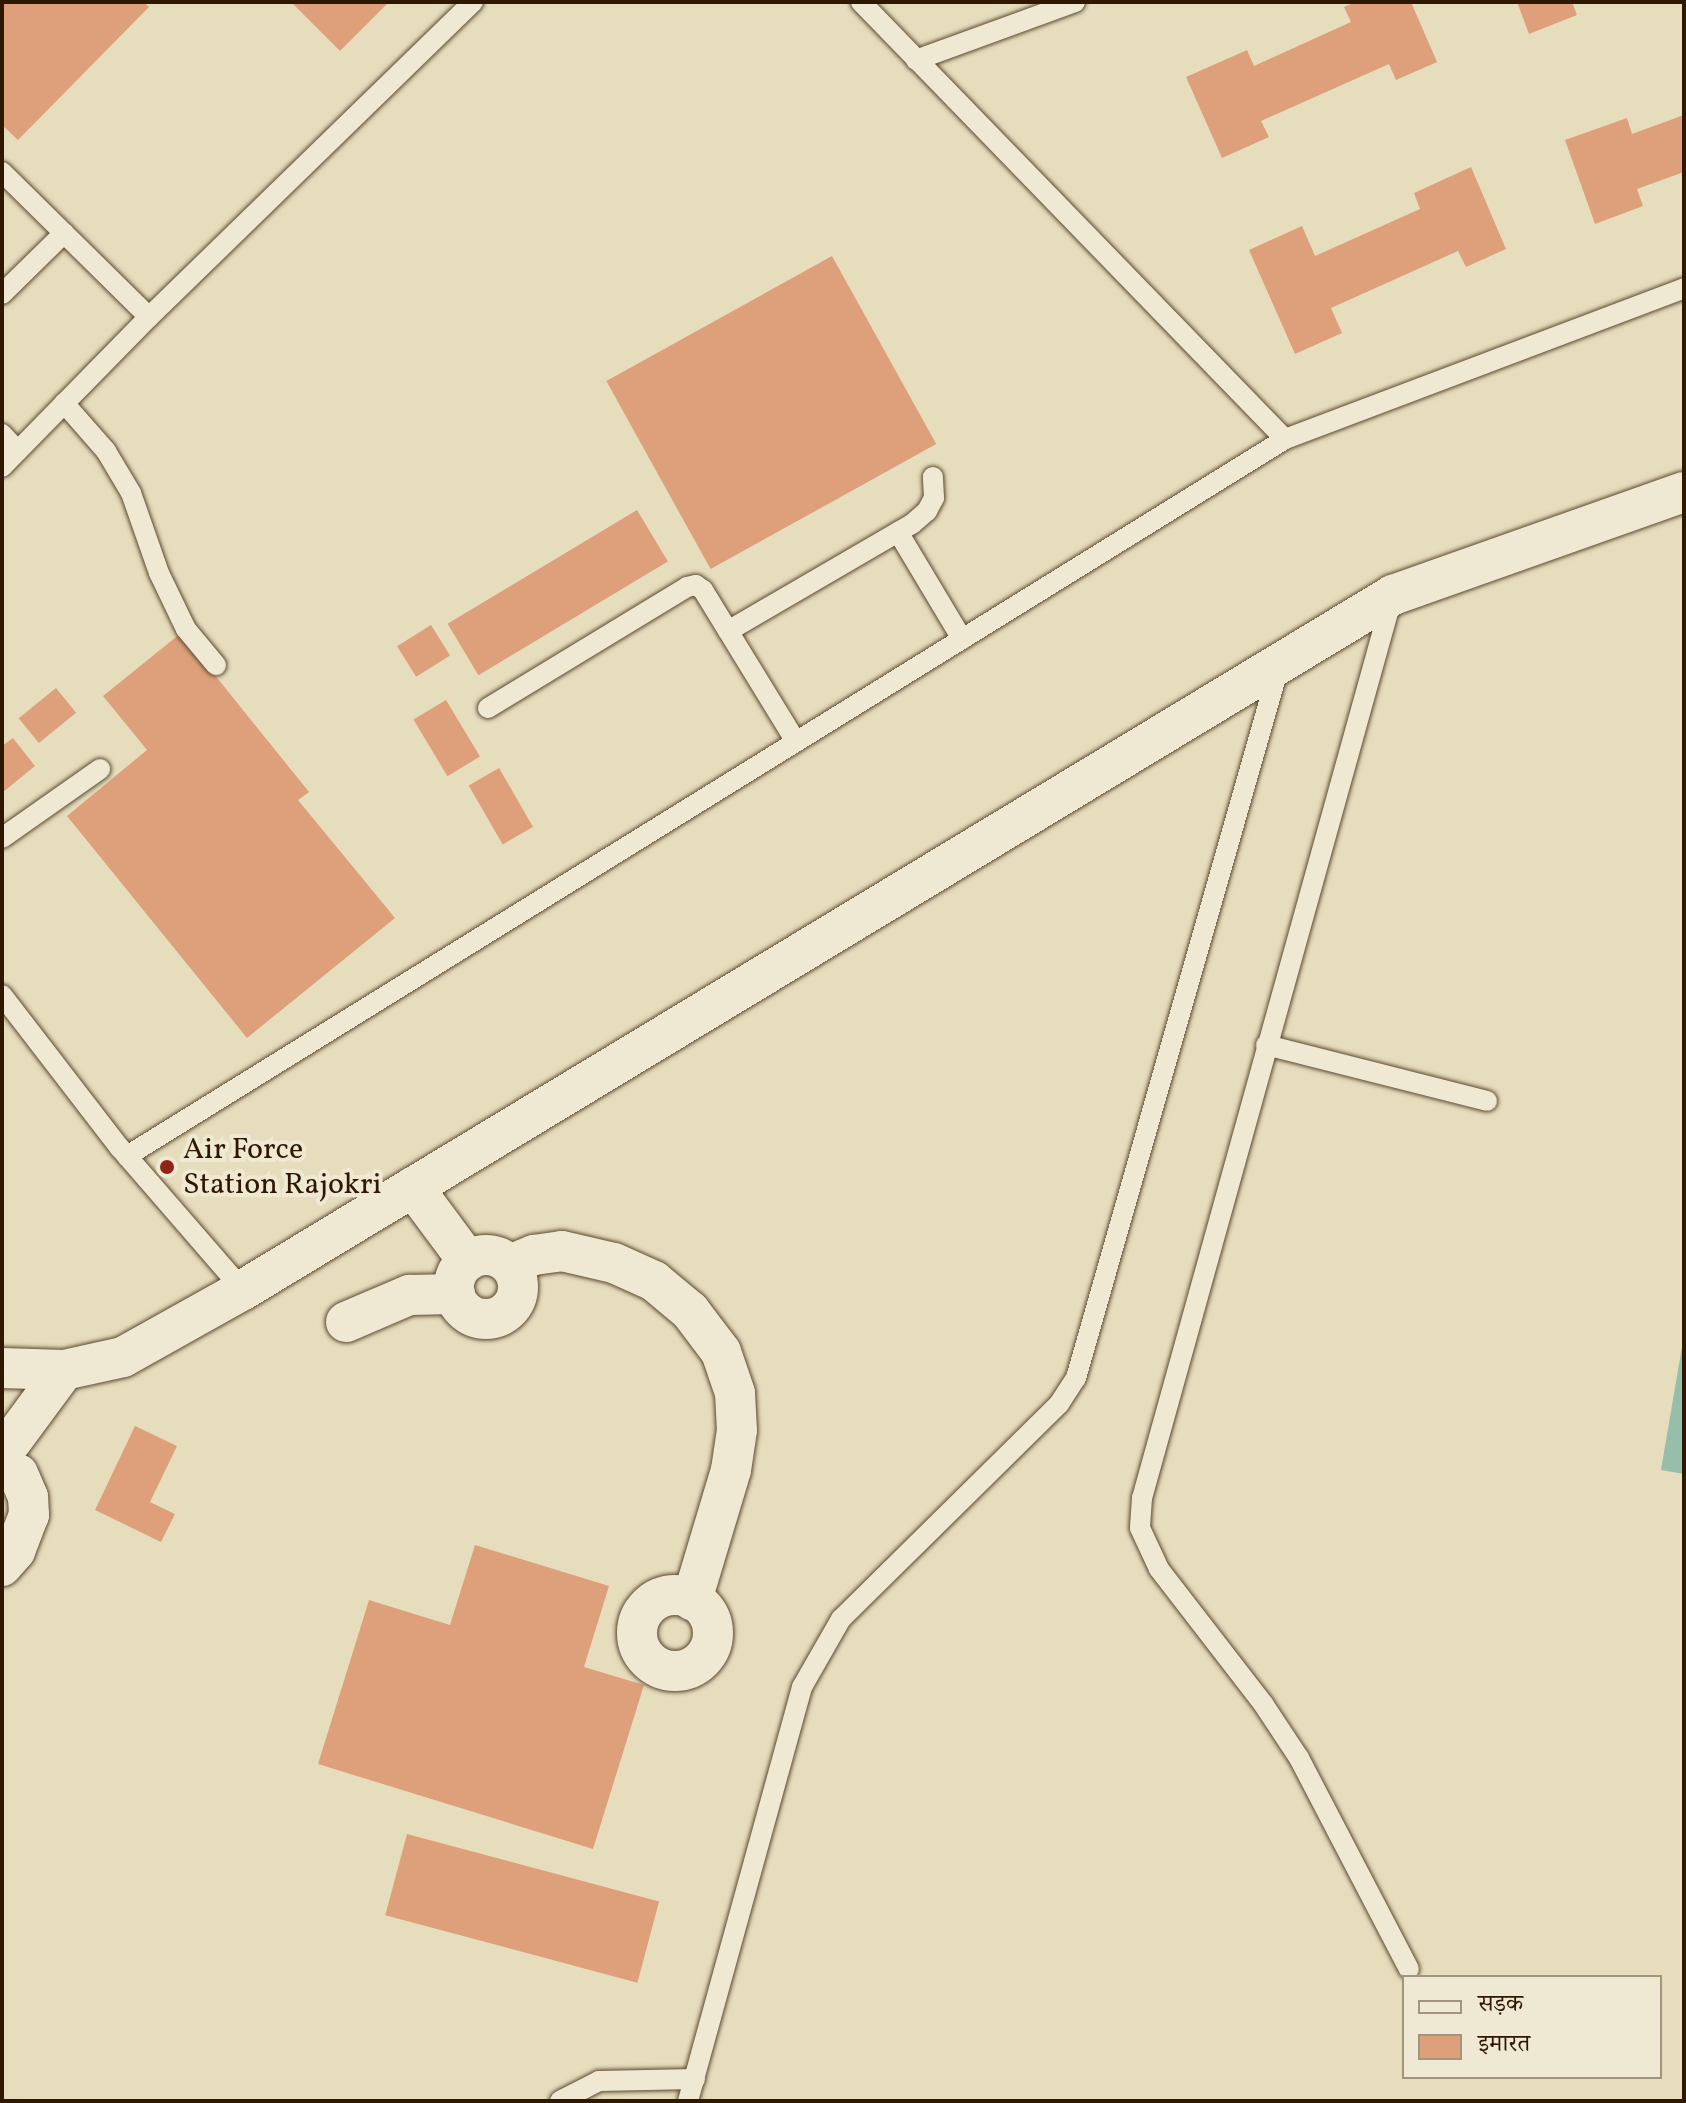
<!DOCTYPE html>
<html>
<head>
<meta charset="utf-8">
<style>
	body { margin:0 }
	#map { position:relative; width:1686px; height:2103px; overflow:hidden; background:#e6ddbd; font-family:Vollkorn,"Noto Serif Devanagari",serif }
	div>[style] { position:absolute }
	.water>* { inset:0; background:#97bdab }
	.building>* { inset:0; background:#dea07b; transform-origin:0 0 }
	.roads { filter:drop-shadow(0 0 2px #5c492f) drop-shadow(0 0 2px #5c492f) }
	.lane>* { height:20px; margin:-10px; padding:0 10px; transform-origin:10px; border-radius:10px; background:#efe9d4 }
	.street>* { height:40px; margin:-20px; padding:0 20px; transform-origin:20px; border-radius:20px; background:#efe9d4 }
	.street>.ring { margin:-20px; padding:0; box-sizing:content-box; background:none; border:40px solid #efe9d4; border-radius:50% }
	.dots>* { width:22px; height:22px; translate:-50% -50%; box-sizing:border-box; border:4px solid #efe9d4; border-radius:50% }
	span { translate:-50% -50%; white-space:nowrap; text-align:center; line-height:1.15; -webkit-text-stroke:8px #efe9d4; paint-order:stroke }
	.poi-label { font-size:30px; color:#2e1800 }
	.left { translate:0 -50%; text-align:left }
	.frame { position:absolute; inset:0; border:4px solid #2e1800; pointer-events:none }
	.legend { position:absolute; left:1402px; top:1975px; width:260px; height:104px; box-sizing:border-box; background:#efe9d4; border:2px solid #a2957f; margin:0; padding:10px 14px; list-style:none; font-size:24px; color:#2e1800 }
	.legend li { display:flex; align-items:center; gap:16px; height:40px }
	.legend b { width:40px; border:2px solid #a2957f }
</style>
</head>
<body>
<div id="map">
	<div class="water">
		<i style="clip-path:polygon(1684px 1335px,1684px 1474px,1661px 1470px)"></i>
	</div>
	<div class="building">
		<i style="clip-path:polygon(2px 2px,144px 2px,149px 7px,18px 140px,2px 125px)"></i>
		<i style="clip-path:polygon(291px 2px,389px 2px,340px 51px)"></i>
		<i style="clip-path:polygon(1355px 2px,1411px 2px,1437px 62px,1396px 80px,1389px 64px,1261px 121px,1269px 137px,1222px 158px,1186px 77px,1247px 50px,1254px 66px,1351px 22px,1344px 7px)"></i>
		<i style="clip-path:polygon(1517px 2px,1572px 2px,1577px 15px,1529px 34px)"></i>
		<i style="clip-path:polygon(1684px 115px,1684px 172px,1637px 189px,1643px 206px,1595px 224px,1565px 140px,1627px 118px,1632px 134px)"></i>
		<i style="clip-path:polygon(1471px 167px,1506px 249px,1466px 267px,1458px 251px,1331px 308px,1342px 333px,1295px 354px,1249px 250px,1302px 226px,1315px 256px,1420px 209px,1414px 193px)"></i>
		<i style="left:832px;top:256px;width:215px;height:258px;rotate:61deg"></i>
		<i style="left:637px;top:510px;width:60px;height:221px;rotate:59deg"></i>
		<i style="left:431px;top:625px;width:36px;height:40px;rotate:58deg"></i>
		<i style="clip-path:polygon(181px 633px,309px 792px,298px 800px,395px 918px,247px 1038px,67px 816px,147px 750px,103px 696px)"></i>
		<i style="left:56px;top:688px;width:32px;height:48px;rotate:51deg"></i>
		<i style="left:446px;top:700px;width:66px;height:38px;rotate:59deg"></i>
		<i style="clip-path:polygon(13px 738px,35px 766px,2px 793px,2px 746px)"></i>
		<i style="left:499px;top:768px;width:68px;height:35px;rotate:60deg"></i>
		<i style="clip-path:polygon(135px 1426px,177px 1446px,150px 1502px,175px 1514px,161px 1542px,95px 1510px)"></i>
		<i style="clip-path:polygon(475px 1545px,609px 1586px,584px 1667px,644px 1685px,593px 1849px,318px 1764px,369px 1600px,450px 1625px)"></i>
		<i style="left:407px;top:1834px;width:261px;height:84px;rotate:15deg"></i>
	</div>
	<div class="roads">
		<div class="lane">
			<i style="left:861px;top:2px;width:609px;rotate:45.87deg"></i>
			<i style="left:916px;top:60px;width:169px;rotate:-20deg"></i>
			<i style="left:2px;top:172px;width:206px;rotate:44.6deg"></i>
			<i style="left:2px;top:294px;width:87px;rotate:-44.5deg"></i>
			<i style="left:64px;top:403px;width:64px;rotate:48.8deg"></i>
			<i style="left:106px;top:451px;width:49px;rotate:59.2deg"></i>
			<i style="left:131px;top:493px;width:85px;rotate:70.7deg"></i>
			<i style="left:159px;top:573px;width:62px;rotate:64.3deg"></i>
			<i style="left:186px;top:629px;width:47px;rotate:50.2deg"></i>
			<i style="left:2px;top:434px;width:23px;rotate:47deg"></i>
			<i style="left:2px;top:467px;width:210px;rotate:-45.6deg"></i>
			<i style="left:149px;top:317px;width:452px;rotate:-44.2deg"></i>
			<i style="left:898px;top:532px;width:125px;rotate:59.1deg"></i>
			<i style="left:1392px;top:598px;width:934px;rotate:105.52deg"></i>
			<i style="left:1142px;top:1498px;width:30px;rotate:94deg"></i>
			<i style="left:1140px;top:1528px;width:45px;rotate:65.1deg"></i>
			<i style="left:1159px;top:1569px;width:172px;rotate:52.3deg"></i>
			<i style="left:1264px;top:1705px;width:64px;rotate:56.6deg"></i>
			<i style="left:1299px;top:1758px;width:238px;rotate:62.5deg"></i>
			<i style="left:728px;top:631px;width:213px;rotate:-30.2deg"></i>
			<i style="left:912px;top:524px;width:20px;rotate:-41deg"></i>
			<i style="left:927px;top:511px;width:15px;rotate:-62deg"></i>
			<i style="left:934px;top:498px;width:21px;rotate:-93deg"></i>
			<i style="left:488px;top:708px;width:233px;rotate:-31.3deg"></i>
			<i style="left:687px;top:587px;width:9px;rotate:-13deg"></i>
			<i style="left:696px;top:585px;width:9px;rotate:36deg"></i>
			<i style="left:703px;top:590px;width:178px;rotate:58.5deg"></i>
			<i style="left:2px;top:838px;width:120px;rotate:-35.1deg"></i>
			<i style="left:2px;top:995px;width:193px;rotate:52.4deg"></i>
			<i style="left:120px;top:1148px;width:188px;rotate:49.1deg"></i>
			<i style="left:1266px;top:1045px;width:228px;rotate:14.2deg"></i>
			<i style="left:127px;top:1156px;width:1362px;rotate:-31.76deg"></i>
			<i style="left:1285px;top:439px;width:427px;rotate:-20.7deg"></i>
			<i style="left:560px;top:2101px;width:44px;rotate:-27.1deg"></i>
			<i style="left:599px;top:2081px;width:96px;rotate:-1.2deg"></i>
			<i style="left:688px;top:2101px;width:429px;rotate:-74.6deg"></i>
			<i style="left:802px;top:1687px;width:78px;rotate:-60.2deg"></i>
			<i style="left:841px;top:1619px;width:306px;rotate:-44.6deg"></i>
			<i style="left:1059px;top:1404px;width:31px;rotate:-57deg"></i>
			<i style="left:1076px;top:1378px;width:739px;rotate:-74.07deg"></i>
		</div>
		<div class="street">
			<i style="left:413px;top:1187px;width:92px;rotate:53.4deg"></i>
			<i class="ring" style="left:454px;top:1255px;width:24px;height:24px"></i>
			<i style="left:510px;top:1265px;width:26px;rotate:-23deg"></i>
			<i style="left:534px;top:1255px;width:28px;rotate:-8deg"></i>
			<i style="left:562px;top:1251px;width:53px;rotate:13deg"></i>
			<i style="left:614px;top:1263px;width:44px;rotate:24.2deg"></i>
			<i style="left:654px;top:1281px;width:47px;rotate:39.8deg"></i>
			<i style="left:690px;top:1311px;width:51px;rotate:52.9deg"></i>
			<i style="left:721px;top:1352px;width:43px;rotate:71.1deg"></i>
			<i style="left:735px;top:1393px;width:37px;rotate:87deg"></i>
			<i style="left:737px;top:1430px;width:40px;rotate:98.5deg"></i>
			<i style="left:731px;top:1470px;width:136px;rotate:106.7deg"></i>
			<i style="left:346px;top:1322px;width:69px;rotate:-23.2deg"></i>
			<i style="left:409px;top:1295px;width:46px;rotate:-1.2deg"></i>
			<i style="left:2px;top:1368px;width:62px;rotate:1.8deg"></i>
			<i style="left:64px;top:1370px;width:60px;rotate:-12.4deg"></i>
			<i style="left:123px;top:1357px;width:137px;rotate:-29.2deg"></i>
			<i style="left:243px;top:1290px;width:1344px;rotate:-31.15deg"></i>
			<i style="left:1393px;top:595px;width:309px;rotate:-19.5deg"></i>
			<i style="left:11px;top:1442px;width:89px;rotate:-53.6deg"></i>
			<i style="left:2px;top:1566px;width:20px;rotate:-49deg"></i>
			<i style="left:15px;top:1551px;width:39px;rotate:-69deg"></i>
			<i style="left:29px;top:1515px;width:18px;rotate:-93deg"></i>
			<i style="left:28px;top:1497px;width:25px;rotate:-113deg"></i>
			<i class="ring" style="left:637px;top:1595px;width:36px;height:36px"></i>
		</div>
	</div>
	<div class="dots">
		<i style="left:167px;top:1167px;background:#8f2418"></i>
	</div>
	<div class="poi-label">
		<span class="left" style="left:183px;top:1167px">Air Force<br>Station Rajokri</span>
	</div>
	<div class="frame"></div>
	<ul class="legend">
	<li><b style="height:10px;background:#efe9d4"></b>सड़क</li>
	<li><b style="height:22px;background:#dea07b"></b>इमारत</li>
	</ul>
</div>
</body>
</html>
